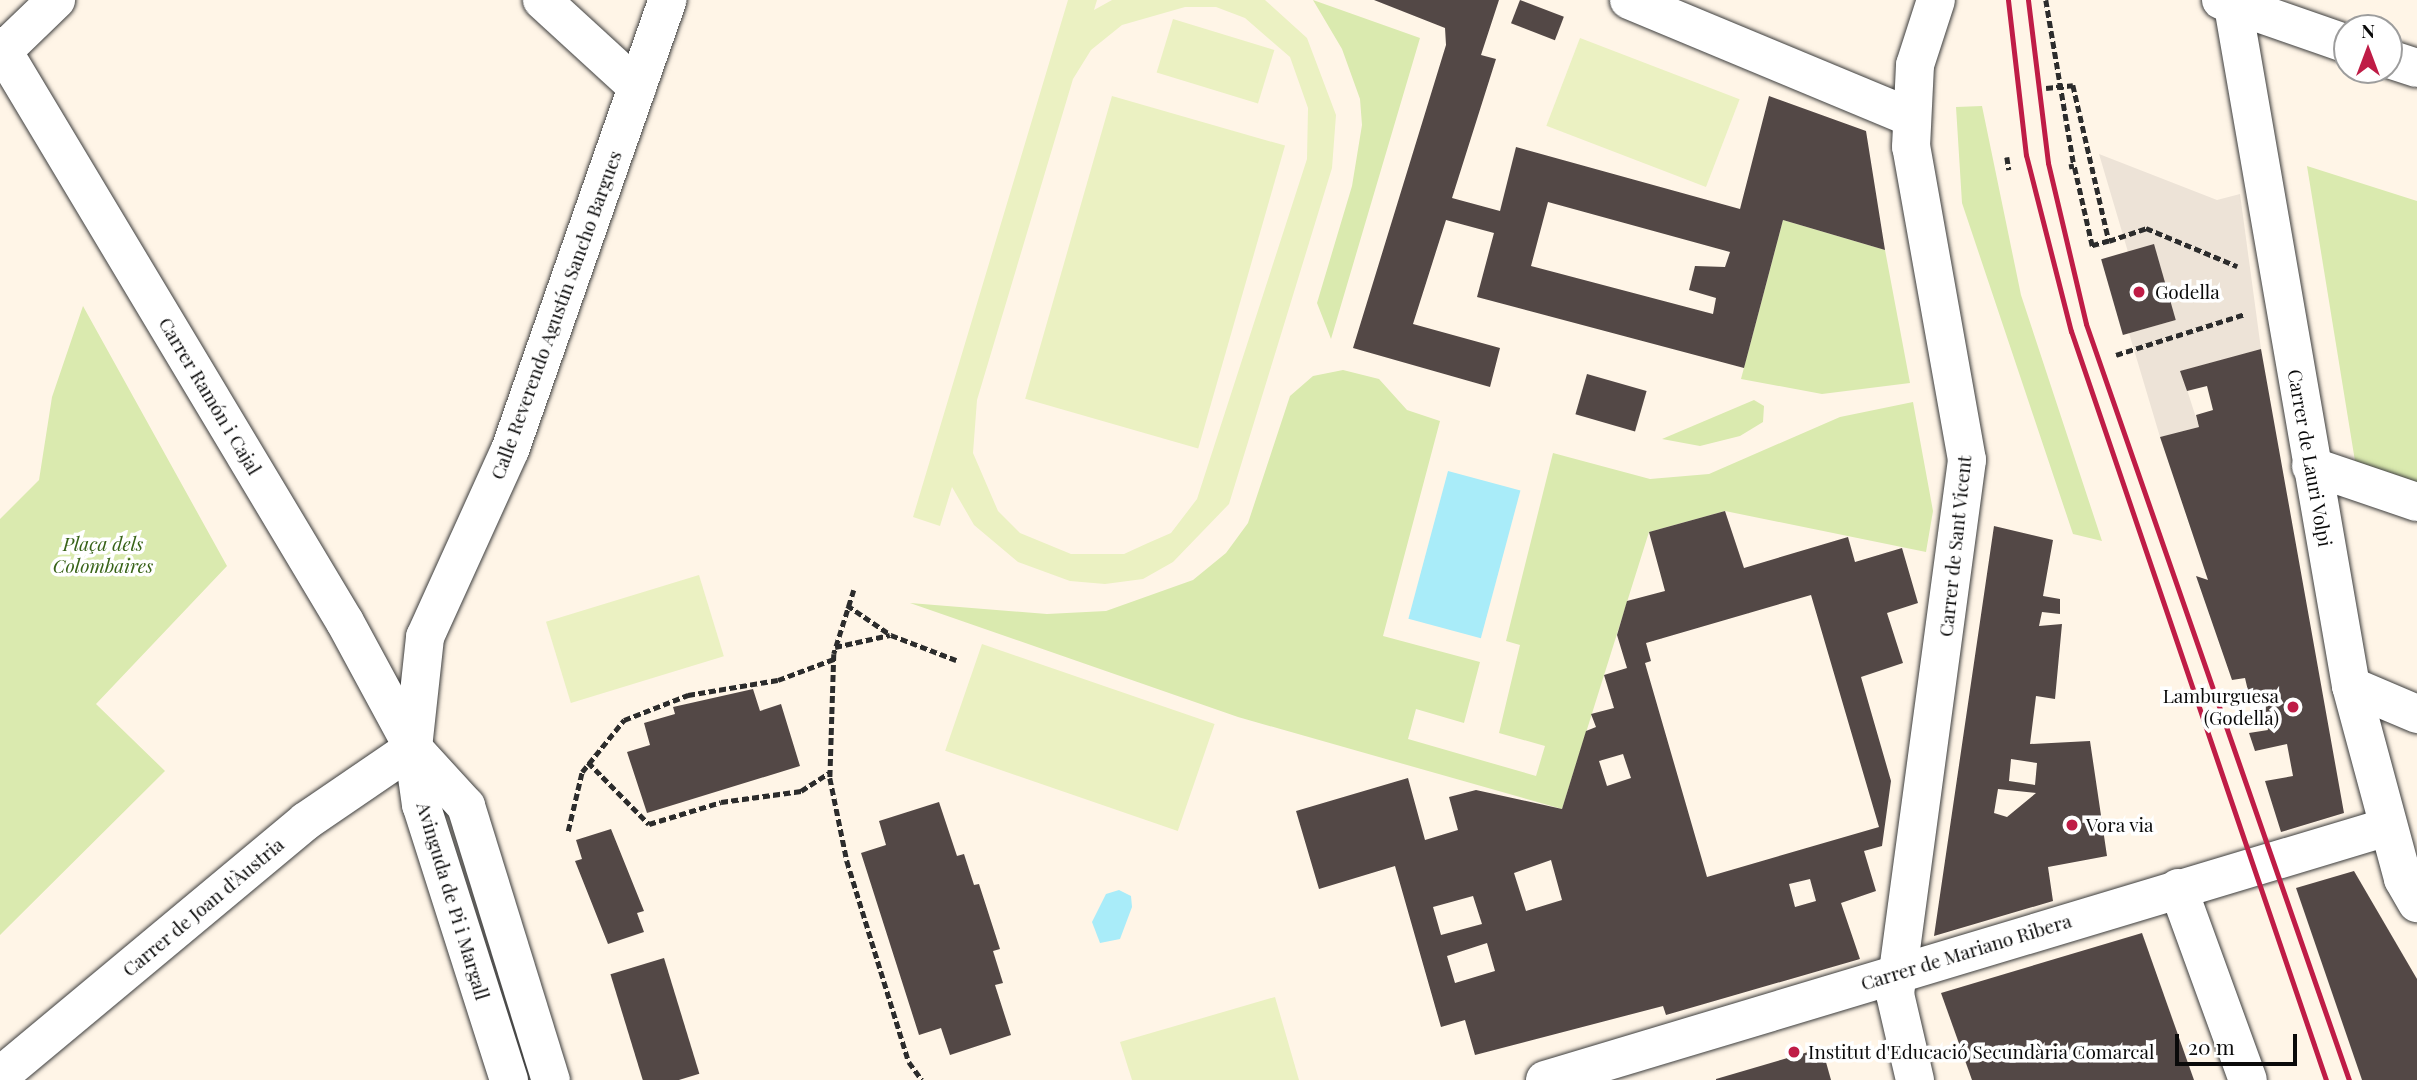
<!DOCTYPE html>
<html>
<head>
<meta charset="utf-8">
<style>
	body { margin:0 }
	#map { position:relative; width:2417px; height:1080px; overflow:hidden; background:#fff5e7; font-family:"Playfair Display",serif }
	div>[style] { position:absolute }
	.green>* { inset:0; background:#daeaaf }
	.pitch>* { inset:0; background:#ebf1c2; transform-origin:0 0 }
	.plaza>* { inset:0; background:#ede3d7 }
	.water>* { inset:0; background:#a9ecf9; transform-origin:0 0 }
	.building>* { inset:0; background:#534846; transform-origin:0 0 }
	.path>* { height:4.5px; margin-top:-2.25px; transform-origin:0; background:repeating-linear-gradient(90deg,#2c2c2c 0 7px,transparent 0 10.5px) }
	.roads { filter:drop-shadow(0 0 2px #3d3d3d) drop-shadow(0 0 2px #3d3d3d) }
	.minor>* { height:38px; margin:-19px; padding:0 19px; transform-origin:19px; border-radius:19px; background:#fff }
	.rail>* { height:5px; margin:-2.5px; padding:0 2.5px; transform-origin:2.5px; border-radius:2.5px; background:#bf1c46 }
	.dots>* { width:19px; height:19px; translate:-50% -50%; box-sizing:border-box; border:4px solid #fff; border-radius:50% }
	span { translate:-50% -50%; white-space:nowrap; text-align:center; line-height:1.15; -webkit-text-stroke:7px #fff; paint-order:stroke }
	.poi-label { font-size:19px; color:#0a0a0a }
	.left { translate:0 -50%; text-align:left }
	.right { translate:-100% -50%; text-align:right }
	.street-label { font-size:19px; color:#0a0a0a }
	.park-label { font-size:19px; color:#386318; font-style:italic }
	.north { position:absolute; left:2333px; top:14px; width:70px; height:70px; box-sizing:border-box; background:#fff; border:2px solid #9d9d9d; border-radius:50%; rotate:0deg; font-size:19px; font-weight:700; line-height:28px; text-align:center; color:#0a0a0a }
	.north::after { content:''; display:block; margin:auto; width:24px; height:32px; background:#bf1c46; clip-path:polygon(50% 0,100% 100%,50% 72%,0 100%) }
	.scale { position:absolute; left:2175px; top:1034px; width:122px; height:32px; box-sizing:border-box; border:4px solid #0a0a0a; border-top:0; padding-left:9px; font-size:21px; line-height:24px; white-space:nowrap; color:#0a0a0a; -webkit-text-stroke:5px #fff; paint-order:stroke }
</style>
</head>
<body>
<div id="map">
	<div class="green">
		<i style="clip-path:polygon(1313px 0,1420px 38px,1331px 339px,1317px 303px,1352px 186px,1362px 125px,1360px 99px,1342px 49px)"></i>
		<i style="clip-path:polygon(1982px 106px,2021px 295px,2102px 541px,2073px 534px,1962px 203px,1956px 107px)"></i>
		<i style="clip-path:polygon(2307px 166px,2417px 201px,2417px 482px,2355px 461px)"></i>
		<i style="clip-path:polygon(1783px 220px,1885px 250px,1910px 383px,1822px 394px,1741px 379px)"></i>
		<i style="clip-path:polygon(83px 306px,227px 566px,96px 704px,165px 771px,0 935px,0 519px,39px 480px,52px 397px)"></i>
		<i style="clip-path:polygon(1343px 370px,1379px 379px,1407px 410px,1440px 421px,1383px 636px,1480px 662px,1464px 723px,1416px 709px,1408px 739px,1536px 776px,1545px 746px,1499px 733px,1520px 645px,1506px 641px,1553px 453px,1650px 479px,1709px 474px,1840px 417px,1913px 402px,1933px 511px,1926px 552px,1725px 511px,1649px 532px,1562px 809px,1238px 717px,910px 603px,1047px 614px,1106px 611px,1193px 580px,1226px 553px,1248px 523px,1290px 396px,1313px 376px)"></i>
		<i style="clip-path:polygon(1754px 400px,1764px 406px,1763px 422px,1740px 436px,1700px 446px,1662px 439px)"></i>
	</div>
	<div class="pitch">
		<i style="clip-path:polygon(evenodd,1068px 0,1097px 0,1094px 10px,1112px 0,1265px 0,1307px 38px,1336px 115px,1332px 168px,1229px 504px,1173px 562px,1143px 579px,1105px 584px,1070px 581px,1018px 562px,974px 525px,952px 487px,940px 526px,913px 517px,1068px 0,1185px 7px,1216px 7px,1245px 18px,1290px 57px,1308px 108px,1307px 159px,1197px 499px,1171px 533px,1148px 543px,1124px 554px,1071px 554px,1020px 533px,998px 511px,973px 453px,977px 400px,1073px 79px,1091px 50px,1122px 25px,1185px 7px)"></i>
		<i style="left:1173px;top:19px;width:106px;height:56px;rotate:17deg"></i>
		<i style="left:1580px;top:38px;width:171px;height:94px;rotate:21deg"></i>
		<i style="left:1112px;top:96px;width:180px;height:315px;rotate:16deg"></i>
		<i style="left:699px;top:575px;width:85px;height:160px;rotate:73deg"></i>
		<i style="left:982px;top:644px;width:246px;height:113px;rotate:19deg"></i>
		<i style="clip-path:polygon(1275px 997px,1299px 1080px,1132px 1080px,1120px 1042px)"></i>
	</div>
	<div class="plaza">
		<i style="clip-path:polygon(2099px 154px,2217px 200px,2240px 194px,2261px 349px,2181px 371px,2199px 427px,2160px 437px,2129px 333px,2176px 320px,2128px 252px)"></i>
	</div>
	<div class="water">
		<i style="left:1448px;top:471px;width:75px;height:153px;rotate:15deg"></i>
		<i style="clip-path:polygon(1119px 890px,1131px 896px,1132px 907px,1120px 939px,1100px 943px,1092px 922px,1106px 894px)"></i>
	</div>
	<div class="building">
		<i style="clip-path:polygon(evenodd,1374px 0,1499px 0,1481px 55px,1496px 59px,1452px 198px,1500px 211px,1516px 147px,1740px 209px,1769px 96px,1866px 131px,1885px 250px,1783px 220px,1744px 368px,1477px 297px,1494px 233px,1446px 220px,1413px 324px,1500px 348px,1490px 387px,1353px 348px,1446px 45px,1445px 28px,1374px 0,1548px 202px,1730px 252px,1725px 267px,1695px 266px,1689px 290px,1716px 298px,1713px 314px,1531px 266px,1548px 202px)"></i>
		<i style="left:1520px;top:0;width:47px;height:25px;rotate:21deg"></i>
		<i style="left:2154px;top:244px;width:79px;height:55px;rotate:74deg"></i>
		<i style="clip-path:polygon(2261px 349px,2344px 813px,2281px 832px,2265px 781px,2293px 776px,2287px 744px,2255px 751px,2249px 733px,2268px 730px,2259px 693px,2249px 695px,2245px 678px,2232px 680px,2196px 576px,2208px 580px,2160px 437px,2199px 427px,2196px 415px,2213px 410px,2207px 386px,2187px 391px,2180px 371px)"></i>
		<i style="left:1587px;top:374px;width:62px;height:42px;rotate:16deg"></i>
		<i style="clip-path:polygon(evenodd,1725px 511px,1744px 568px,1848px 537px,1855px 562px,1902px 548px,1918px 603px,1887px 613px,1903px 663px,1861px 677px,1891px 781px,1882px 846px,1864px 851px,1876px 891px,1841px 903px,1860px 959px,1666px 1015px,1663px 1006px,1475px 1055px,1465px 1020px,1441px 1027px,1395px 866px,1319px 889px,1296px 811px,1408px 778px,1425px 840px,1458px 830px,1449px 797px,1476px 790px,1562px 809px,1586px 731px,1596px 727px,1591px 714px,1614px 708px,1604px 675px,1627px 668px,1617px 635px,1627px 601px,1665px 591px,1649px 532px,1725px 511px,1811px 595px,1879px 827px,1707px 877px,1645px 663px,1651px 661px,1646px 643px,1811px 595px,1725px 511px,1623px 754px,1631px 778px,1607px 786px,1599px 761px,1623px 754px,1725px 511px,1551px 860px,1562px 900px,1526px 911px,1514px 873px,1551px 860px,1725px 511px,1810px 879px,1816px 901px,1795px 907px,1789px 884px,1810px 879px,1725px 511px,1473px 896px,1482px 924px,1441px 935px,1433px 907px,1473px 896px,1725px 511px,1487px 943px,1495px 971px,1455px 983px,1447px 956px,1487px 943px)"></i>
		<i style="clip-path:polygon(evenodd,1994px 526px,2053px 540px,2043px 596px,2060px 599px,2060px 614px,2042px 612px,2039px 626px,2062px 624px,2055px 699px,2036px 696px,2030px 744px,2090px 741px,2107px 856px,2048px 867px,2053px 901px,1934px 936px,1994px 526px,2011px 759px,2037px 763px,2035px 785px,2009px 781px,2011px 759px,1994px 526px,1998px 789px,2036px 793px,2007px 817px,1994px 813px,1998px 789px)"></i>
		<i style="clip-path:polygon(753px 689px,760px 711px,781px 704px,800px 766px,647px 813px,627px 752px,650px 745px,644px 723px,675px 714px,673px 707px)"></i>
		<i style="clip-path:polygon(939px 802px,957px 856px,964px 854px,974px 885px,979px 884px,1000px 949px,993px 951px,1003px 983px,995px 985px,1011px 1035px,950px 1055px,941px 1028px,919px 1035px,861px 853px,886px 845px,879px 821px)"></i>
		<i style="clip-path:polygon(611px 829px,644px 911px,637px 913px,644px 932px,608px 944px,575px 861px,582px 859px,576px 840px)"></i>
		<i style="clip-path:polygon(2354px 871px,2417px 979px,2417px 1080px,2362px 1080px,2296px 888px)"></i>
		<i style="clip-path:polygon(2142px 933px,2194px 1080px,1972px 1080px,1941px 993px)"></i>
		<i style="left:664px;top:958px;width:121px;height:56px;rotate:73deg"></i>
		<i style="clip-path:polygon(1822px 1048px,1831px 1080px,1716px 1080px,1716px 1079px)"></i>
	</div>
	<div class="path">
		<i style="left:2046px;top:0;width:168px;rotate:80.4deg"></i>
		<i style="left:2046px;top:88px;width:27px;rotate:-6deg"></i>
		<i style="left:2073px;top:85px;width:160px;rotate:77deg"></i>
		<i style="left:2109px;top:241px;width:18px;rotate:164deg"></i>
		<i style="left:2092px;top:246px;width:82px;rotate:-102.7deg"></i>
		<i style="left:2074px;top:166px;width:5px;rotate:169deg"></i>
		<i style="left:2007px;top:157px;width:13px;rotate:81deg"></i>
		<i style="left:2109px;top:241px;width:39px;rotate:-19deg"></i>
		<i style="left:2146px;top:228px;width:99px;rotate:22.7deg"></i>
		<i style="left:2116px;top:355px;width:135px;rotate:-17.6deg"></i>
		<i style="left:854px;top:590px;width:67px;rotate:107.4deg"></i>
		<i style="left:834px;top:654px;width:124px;rotate:91.8deg"></i>
		<i style="left:830px;top:778px;width:85px;rotate:78.4deg"></i>
		<i style="left:847px;top:861px;width:210px;rotate:72.9deg"></i>
		<i style="left:909px;top:1062px;width:22px;rotate:54deg"></i>
		<i style="left:847px;top:605px;width:53px;rotate:34.3deg"></i>
		<i style="left:891px;top:635px;width:70px;rotate:21deg"></i>
		<i style="left:835px;top:647px;width:56px;rotate:-12.3deg"></i>
		<i style="left:588px;top:762px;width:87px;rotate:45.5deg"></i>
		<i style="left:649px;top:824px;width:75px;rotate:-17deg"></i>
		<i style="left:721px;top:802px;width:81px;rotate:-7.8deg"></i>
		<i style="left:801px;top:791px;width:33px;rotate:-33deg"></i>
		<i style="left:568px;top:831px;width:61px;rotate:-76.7deg"></i>
		<i style="left:582px;top:772px;width:67px;rotate:-51.1deg"></i>
		<i style="left:624px;top:720px;width:69px;rotate:-21.3deg"></i>
		<i style="left:688px;top:695px;width:91px;rotate:-9.5deg"></i>
		<i style="left:778px;top:680px;width:60px;rotate:-20.6deg"></i>
	</div>
	<div class="roads">
		<div class="minor">
			<i style="left:542px;top:0;width:129px;rotate:42.5deg"></i>
			<i style="left:1629px;top:0;width:304px;rotate:22.6deg"></i>
			<i style="left:2221px;top:0;width:133px;rotate:19.2deg"></i>
			<i style="left:2232px;top:0;width:696px;rotate:80.16deg"></i>
			<i style="left:2351px;top:686px;width:200px;rotate:74.9deg"></i>
			<i style="left:2403px;top:879px;width:28px;rotate:60deg"></i>
			<i style="left:0;top:46px;width:671px;rotate:59.08deg"></i>
			<i style="left:345px;top:622px;width:143px;rotate:61.6deg"></i>
			<i style="left:413px;top:748px;width:79px;rotate:47.6deg"></i>
			<i style="left:466px;top:806px;width:287px;rotate:72.8deg"></i>
			<i style="left:0;top:54px;width:78px;rotate:-44deg"></i>
			<i style="left:2389px;top:59px;width:29px;rotate:18deg"></i>
			<i style="left:2311px;top:466px;width:112px;rotate:18.8deg"></i>
			<i style="left:2351px;top:686px;width:72px;rotate:23deg"></i>
			<i style="left:2178px;top:888px;width:204px;rotate:70deg"></i>
			<i style="left:0;top:1076px;width:398px;rotate:-39.8deg"></i>
			<i style="left:306px;top:821px;width:130px;rotate:-34.3deg"></i>
			<i style="left:509px;top:1080px;width:289px;rotate:-107.7deg"></i>
			<i style="left:421px;top:805px;width:58px;rotate:-98deg"></i>
			<i style="left:413px;top:748px;width:112px;rotate:-83.8deg"></i>
			<i style="left:425px;top:637px;width:205px;rotate:-65.6deg"></i>
			<i style="left:510px;top:450px;width:477px;rotate:-70.7deg"></i>
			<i style="left:1545px;top:1080px;width:879px;rotate:-16.72deg"></i>
			<i style="left:1915px;top:1080px;width:88px;rotate:-103.1deg"></i>
			<i style="left:1895px;top:994px;width:539px;rotate:-82.32deg"></i>
			<i style="left:1967px;top:460px;width:318px;rotate:-100.1deg"></i>
			<i style="left:1911px;top:147px;width:82px;rotate:-87.2deg"></i>
			<i style="left:1915px;top:65px;width:68px;rotate:-72.1deg"></i>
		</div>
	</div>
	<div class="rail">
		<i style="left:2008px;top:0;width:156px;rotate:83.4deg"></i>
		<i style="left:2026px;top:155px;width:182px;rotate:75.7deg"></i>
		<i style="left:2071px;top:331px;width:791px;rotate:71.2deg"></i>
		<i style="left:2028px;top:0;width:164px;rotate:83deg"></i>
		<i style="left:2048px;top:163px;width:165px;rotate:76.7deg"></i>
		<i style="left:2086px;top:324px;width:800px;rotate:70.82deg"></i>
	</div>
	<div class="dots">
		<i style="left:2139px;top:292px;background:#bf1c46"></i>
		<i style="left:2293px;top:707px;background:#bf1c46"></i>
		<i style="left:2072px;top:825px;background:#bf1c46"></i>
		<i style="left:1794px;top:1052px;background:#bf1c46"></i>
	</div>
	<div class="poi-label">
		<span class="left" style="left:2155px;top:292px">Godella</span>
		<span class="right" style="left:2279px;top:707px">Lamburguesa<br>(Godella)</span>
		<span class="left" style="left:2086px;top:825px">Vora via</span>
		<span class="left" style="left:1808px;top:1052px">Institut d'Educació Secundària Comarcal</span>
	</div>
	<div class="street-label">
		<span style="left:556px;top:315px;rotate:-70deg">Calle Reverendo Agustín Sancho Bargues</span>
		<span style="left:210px;top:396px;rotate:59deg">Carrer Ramón i Cajal</span>
		<span style="left:2310px;top:458px;rotate:80deg">Carrer de Lauri Volpi</span>
		<span style="left:1955px;top:546px;rotate:-84deg">Carrer de Sant Vicent</span>
		<span style="left:453px;top:901px;rotate:73deg">Avinguda de Pi i Margall</span>
		<span style="left:203px;top:907px;rotate:-40deg">Carrer de Joan d'Àustria</span>
		<span style="left:1966px;top:952px;rotate:-17deg">Carrer de Mariano Ribera</span>
	</div>
	<div class="park-label">
		<span style="left:103px;top:555px">Plaça dels<br>Colombaires</span>
	</div>
	<div class="north">N</div>
	<div class="scale">20 m</div>
</div>
</body>
</html>
